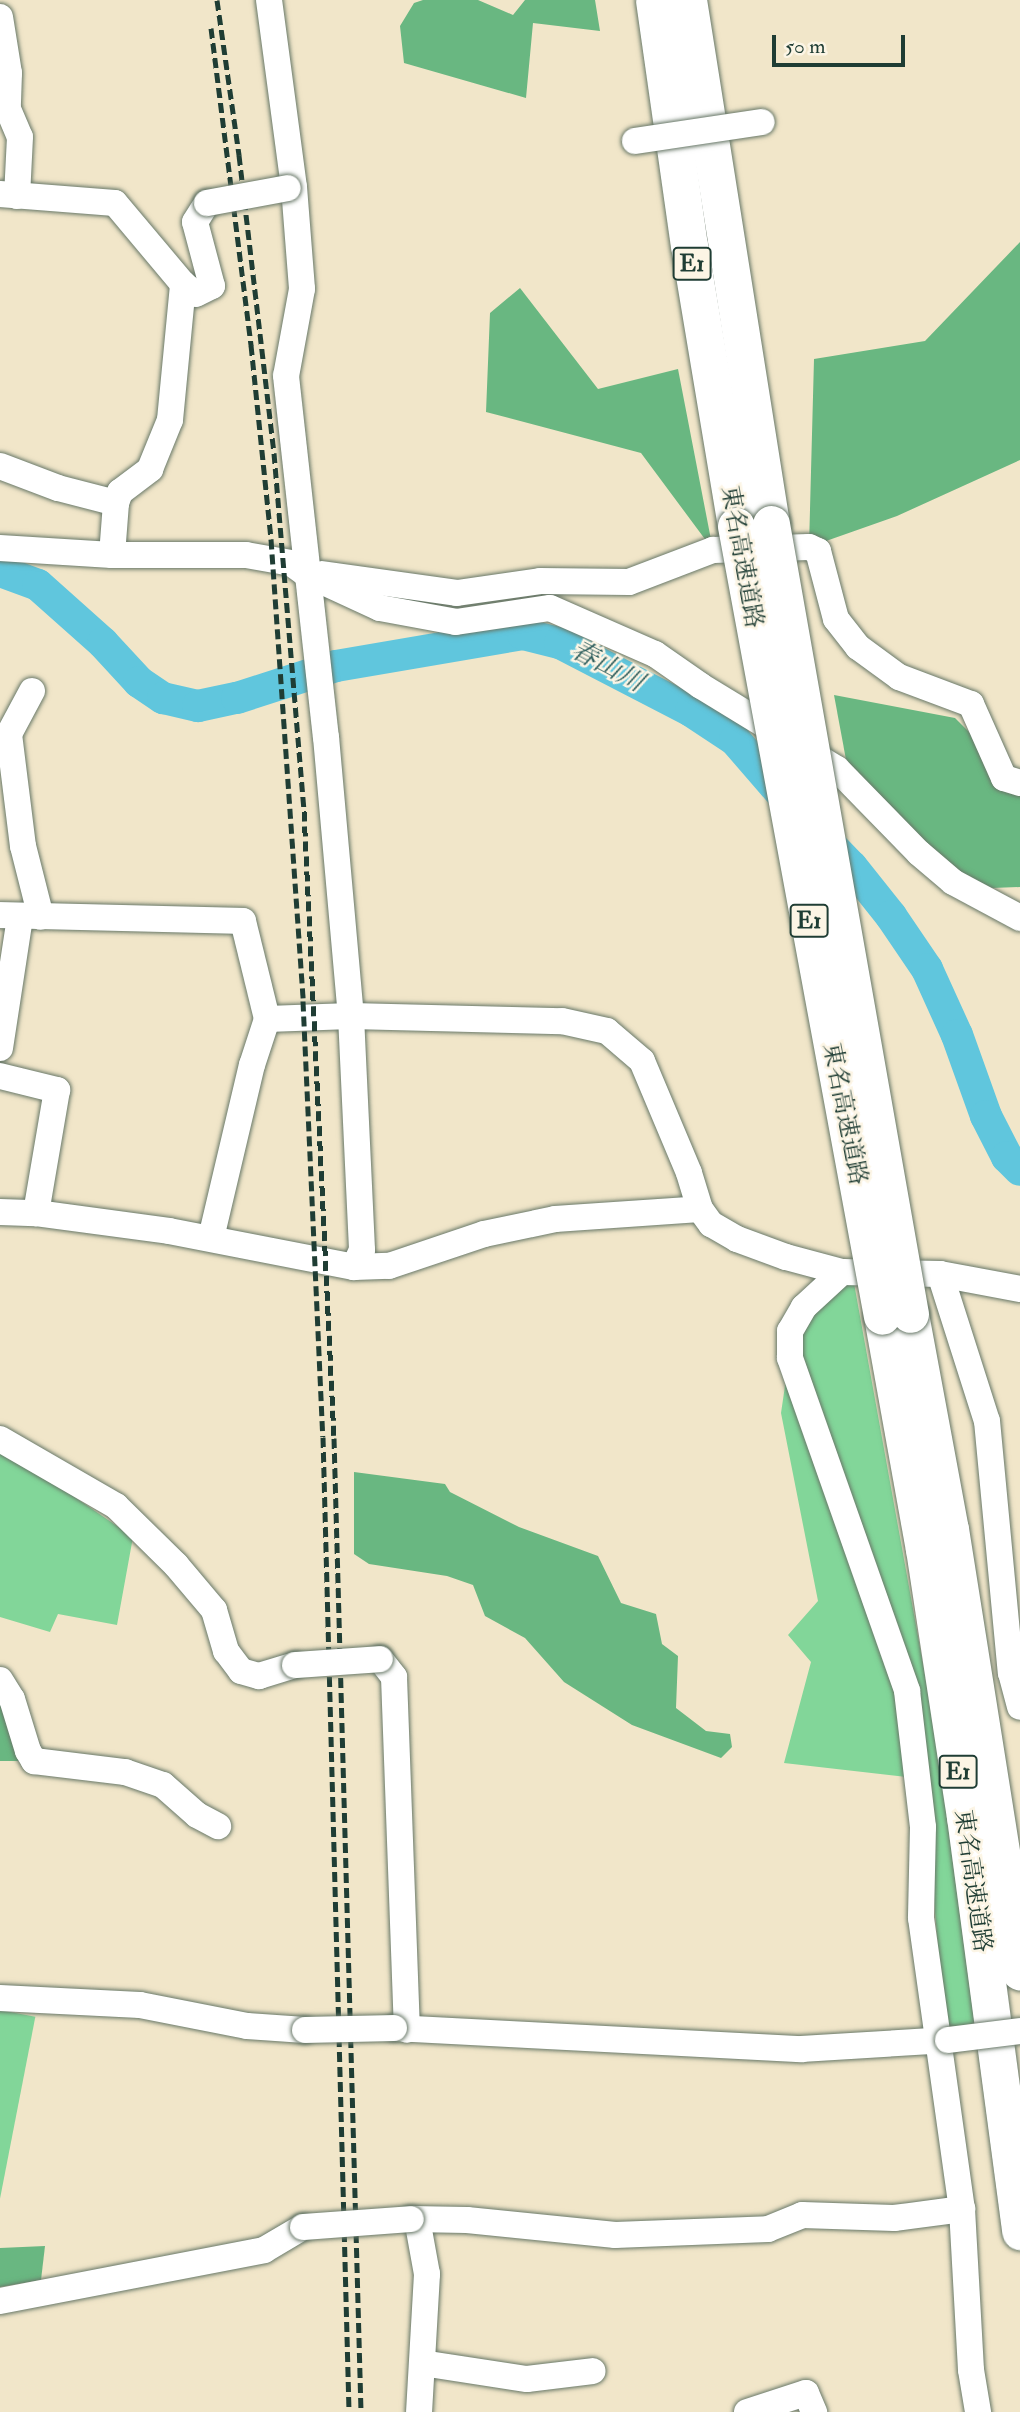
<!DOCTYPE html>
<html>
<head>
<meta charset="utf-8">
<style>
	body { margin:0 }
	#map { position:relative; width:1020px; height:2412px; overflow:hidden; background:#f1e6c9; font-family:"IM FELL Double Pica","Noto Serif JP",serif }
	div>[style] { position:absolute }
	.green>* { inset:0; background:#82d699; transform-origin:0 0 }
	.forest>* { inset:0; background:#69b781 }
	.river>* { height:32px; margin:-16px; padding:0 16px; transform-origin:16px; border-radius:16px; background:#60c6dd }
	.roads { filter:drop-shadow(0 0 2px #687868) drop-shadow(0 0 2px #687868) }
	.minor>* { height:26px; margin:-13px; padding:0 13px; transform-origin:13px; border-radius:13px; background:#fff }
	.highway>* { height:37px; margin:-18.5px; padding:0 18.5px; transform-origin:18.5px; border-radius:18.5px; background:#fff }
	.rail>* { height:5px; margin-top:-2.5px; transform-origin:0; background:repeating-linear-gradient(90deg,#1f3d34 0 10px,transparent 0 15px) }
	.bridges { filter:drop-shadow(0 0 2px #687868) drop-shadow(0 0 2px #687868) }
	.minor-bridge>* { height:26px; margin:-13px; padding:0 13px; transform-origin:13px; border-radius:13px; background:#fff }
	.highway-bridge>* { height:37px; margin:-18.5px; padding:0 18.5px; transform-origin:18.5px; border-radius:18.5px; background:#fff }
	span { translate:-50% -50%; white-space:nowrap; text-align:center; line-height:1.15; -webkit-text-stroke:5px #fcf5e5; paint-order:stroke }
	.shield-label span { padding:2px 5px; background:#fcf5e5; border:2px solid; border-radius:5px; -webkit-text-stroke-width:0 }
	.shield-label { font-size:23px; color:#1f3d34; font-weight:700 }
	.street-label { font-size:24px; color:#1f3d34 }
	.water-label { font-size:26px; color:#2f5f5e; font-style:italic }
	.scale { position:absolute; left:772px; top:35px; width:133px; height:32px; box-sizing:border-box; border:4px solid #1f3d34; border-top:0; padding-left:9px; font-size:21px; line-height:24px; white-space:nowrap; color:#1f3d34; -webkit-text-stroke:5px #fcf5e5; paint-order:stroke }
</style>
</head>
<body>
<div id="map">
	<div class="green">
		<i style="clip-path:polygon(852px 1272px,965px 1896px,975px 2023px,949px 2029px,944px 2020px,924px 1779px,784px 1763px,811px 1662px,788px 1635px,818px 1601px,781px 1413px,794px 1325px)"></i>
		<i style="clip-path:polygon(0 1446px,133px 1537px,117px 1625px,58px 1614px,50px 1632px,0 1617px)"></i>
		<i style="left:0;top:2010px;width:36px;height:234px;rotate:11deg"></i>
	</div>
	<div class="forest">
		<i style="clip-path:polygon(423px 0,478px 0,513px 15px,525px 0,595px 0,600px 31px,533px 23px,526px 98px,404px 63px,400px 26px,414px 3px)"></i>
		<i style="clip-path:polygon(1020px 242px,1020px 460px,897px 516px,809px 547px,814px 359px,925px 341px)"></i>
		<i style="clip-path:polygon(520px 288px,598px 389px,678px 369px,713px 550px,641px 453px,486px 412px,490px 313px)"></i>
		<i style="clip-path:polygon(834px 695px,955px 718px,996px 759px,1020px 792px,1020px 887px,992px 888px,953px 882px,847px 765px)"></i>
		<i style="clip-path:polygon(354px 1472px,445px 1484px,450px 1492px,519px 1527px,598px 1556px,621px 1603px,656px 1614px,662px 1644px,678px 1656px,676px 1708px,706px 1731px,730px 1734px,732px 1747px,721px 1758px,632px 1725px,564px 1682px,525px 1638px,485px 1616px,473px 1585px,447px 1576px,369px 1564px,354px 1554px)"></i>
		<i style="clip-path:polygon(0 1697px,21px 1761px,0 1761px)"></i>
		<i style="clip-path:polygon(45px 2246px,41px 2280px,0 2287px,0 2248px)"></i>
	</div>
	<div class="river">
		<i style="left:0;top:571px;width:40px;rotate:20.2deg"></i>
		<i style="left:38px;top:585px;width:87px;rotate:41.7deg"></i>
		<i style="left:103px;top:643px;width:53px;rotate:47.3deg"></i>
		<i style="left:139px;top:682px;width:29px;rotate:34deg"></i>
		<i style="left:163px;top:698px;width:36px;rotate:13deg"></i>
		<i style="left:198px;top:706px;width:40px;rotate:-12deg"></i>
		<i style="left:237px;top:698px;width:104px;rotate:-17.9deg"></i>
		<i style="left:336px;top:666px;width:190px;rotate:-9.7deg"></i>
		<i style="left:523px;top:634px;width:38px;rotate:14deg"></i>
		<i style="left:560px;top:643px;width:148px;rotate:27.4deg"></i>
		<i style="left:691px;top:711px;width:53px;rotate:33.4deg"></i>
		<i style="left:735px;top:740px;width:79px;rotate:49.1deg"></i>
		<i style="left:787px;top:800px;width:93px;rotate:45.9deg"></i>
		<i style="left:852px;top:867px;width:63px;rotate:51.5deg"></i>
		<i style="left:891px;top:916px;width:64px;rotate:55.8deg"></i>
		<i style="left:927px;top:969px;width:72px;rotate:65.6deg"></i>
		<i style="left:957px;top:1035px;width:86px;rotate:70.3deg"></i>
		<i style="left:986px;top:1116px;width:46px;rotate:62.9deg"></i>
		<i style="left:1007px;top:1157px;width:18px;rotate:45deg"></i>
	</div>
	<div class="roads">
		<div class="minor">
			<i style="left:269px;top:0;width:189px;rotate:82.4deg"></i>
			<i style="left:294px;top:187px;width:102px;rotate:85.5deg"></i>
			<i style="left:302px;top:289px;width:88px;rotate:100.4deg"></i>
			<i style="left:286px;top:376px;width:363px;rotate:83.7deg"></i>
			<i style="left:326px;top:737px;width:280px;rotate:84.9deg"></i>
			<i style="left:351px;top:1016px;width:234px;rotate:87.3deg"></i>
			<i style="left:362px;top:1250px;width:19px;rotate:115deg"></i>
			<i style="left:0;top:17px;width:57px;rotate:80.9deg"></i>
			<i style="left:9px;top:73px;width:36px;rotate:92deg"></i>
			<i style="left:8px;top:109px;width:30px;rotate:67deg"></i>
			<i style="left:20px;top:137px;width:59px;rotate:92.9deg"></i>
			<i style="left:0;top:194px;width:115px;rotate:4.5deg"></i>
			<i style="left:115px;top:203px;width:106px;rotate:50deg"></i>
			<i style="left:183px;top:284px;width:16px;rotate:38deg"></i>
			<i style="left:196px;top:294px;width:18px;rotate:-27deg"></i>
			<i style="left:212px;top:286px;width:66px;rotate:-104.9deg"></i>
			<i style="left:195px;top:222px;width:22px;rotate:-58deg"></i>
			<i style="left:0;top:466px;width:62px;rotate:20.8deg"></i>
			<i style="left:58px;top:488px;width:60px;rotate:14.5deg"></i>
			<i style="left:0;top:548px;width:112px;rotate:3.6deg"></i>
			<i style="left:112px;top:555px;width:134px"></i>
			<i style="left:246px;top:555px;width:46px;rotate:10.1deg"></i>
			<i style="left:291px;top:563px;width:19px;rotate:36deg"></i>
			<i style="left:306px;top:574px;width:81px;rotate:24.7deg"></i>
			<i style="left:380px;top:608px;width:77px;rotate:10.4deg"></i>
			<i style="left:456px;top:622px;width:95px;rotate:-8.5deg"></i>
			<i style="left:550px;top:608px;width:115px;rotate:23.7deg"></i>
			<i style="left:655px;top:654px;width:56px;rotate:34.8deg"></i>
			<i style="left:701px;top:686px;width:159px;rotate:31.4deg"></i>
			<i style="left:837px;top:769px;width:117px;rotate:45.7deg"></i>
			<i style="left:919px;top:853px;width:45px;rotate:40.5deg"></i>
			<i style="left:953px;top:882px;width:76px;rotate:28.2deg"></i>
			<i style="left:112px;top:555px;width:52px;rotate:-85.6deg"></i>
			<i style="left:116px;top:503px;width:12px;rotate:-70deg"></i>
			<i style="left:120px;top:492px;width:38px;rotate:-37deg"></i>
			<i style="left:150px;top:469px;width:53px;rotate:-67.8deg"></i>
			<i style="left:170px;top:420px;width:137px;rotate:-84.5deg"></i>
			<i style="left:322px;top:574px;width:136px;rotate:8deg"></i>
			<i style="left:457px;top:593px;width:84px;rotate:-8.2deg"></i>
			<i style="left:540px;top:581px;width:89px;rotate:0.6deg"></i>
			<i style="left:629px;top:582px;width:90px;rotate:-20.9deg"></i>
			<i style="left:713px;top:550px;width:96px;rotate:-1.8deg"></i>
			<i style="left:809px;top:547px;width:10px;rotate:24deg"></i>
			<i style="left:818px;top:551px;width:70px;rotate:75.2deg"></i>
			<i style="left:836px;top:619px;width:36px;rotate:52deg"></i>
			<i style="left:858px;top:647px;width:51px;rotate:36.2deg"></i>
			<i style="left:899px;top:677px;width:77px;rotate:20.6deg"></i>
			<i style="left:971px;top:704px;width:81px;rotate:66deg"></i>
			<i style="left:1004px;top:778px;width:17px;rotate:17deg"></i>
			<i style="left:32px;top:691px;width:49px;rotate:118.1deg"></i>
			<i style="left:9px;top:734px;width:113px;rotate:82.9deg"></i>
			<i style="left:23px;top:846px;width:73px;rotate:75.8deg"></i>
			<i style="left:0;top:915px;width:243px;rotate:1.4deg"></i>
			<i style="left:243px;top:921px;width:101px;rotate:76.2deg"></i>
			<i style="left:267px;top:1019px;width:84px;rotate:-2deg"></i>
			<i style="left:351px;top:1016px;width:211px;rotate:1.4deg"></i>
			<i style="left:562px;top:1021px;width:46px;rotate:12.5deg"></i>
			<i style="left:607px;top:1031px;width:46px;rotate:40.6deg"></i>
			<i style="left:642px;top:1061px;width:121px;rotate:67.2deg"></i>
			<i style="left:689px;top:1173px;width:38px;rotate:73deg"></i>
			<i style="left:700px;top:1209px;width:19px;rotate:54deg"></i>
			<i style="left:711px;top:1224px;width:30px;rotate:30deg"></i>
			<i style="left:737px;top:1239px;width:52px;rotate:20.2deg"></i>
			<i style="left:786px;top:1257px;width:58px;rotate:15deg"></i>
			<i style="left:842px;top:1272px;width:98px;rotate:1.2deg"></i>
			<i style="left:940px;top:1274px;width:81px;rotate:10.6deg"></i>
			<i style="left:0;top:1048px;width:133px;rotate:-81.3deg"></i>
			<i style="left:0;top:1076px;width:59px;rotate:13.8deg"></i>
			<i style="left:57px;top:1090px;width:125px;rotate:99.7deg"></i>
			<i style="left:0;top:1212px;width:36px;rotate:2deg"></i>
			<i style="left:36px;top:1213px;width:134px;rotate:7.7deg"></i>
			<i style="left:169px;top:1231px;width:188px;rotate:11deg"></i>
			<i style="left:354px;top:1267px;width:35px;rotate:-2deg"></i>
			<i style="left:389px;top:1266px;width:100px;rotate:-18.6deg"></i>
			<i style="left:484px;top:1234px;width:73px;rotate:-11.9deg"></i>
			<i style="left:555px;top:1219px;width:145px;rotate:-3.9deg"></i>
			<i style="left:211px;top:1238px;width:178px;rotate:-76.7deg"></i>
			<i style="left:252px;top:1065px;width:48px;rotate:-71.9deg"></i>
			<i style="left:842px;top:1272px;width:52px;rotate:137.4deg"></i>
			<i style="left:804px;top:1307px;width:28px;rotate:120deg"></i>
			<i style="left:790px;top:1331px;width:27px;rotate:90deg"></i>
			<i style="left:790px;top:1358px;width:353px;rotate:70.6deg"></i>
			<i style="left:907px;top:1691px;width:137px;rotate:83.3deg"></i>
			<i style="left:923px;top:1827px;width:91px;rotate:91.3deg"></i>
			<i style="left:921px;top:1918px;width:294px;rotate:82deg"></i>
			<i style="left:962px;top:2209px;width:161px;rotate:86.8deg"></i>
			<i style="left:971px;top:2370px;width:43px;rotate:80.5deg"></i>
			<i style="left:940px;top:1274px;width:154px;rotate:72.3deg"></i>
			<i style="left:987px;top:1421px;width:253px;rotate:84.6deg"></i>
			<i style="left:1011px;top:1673px;width:35px;rotate:75deg"></i>
			<i style="left:0;top:1439px;width:134px;rotate:30deg"></i>
			<i style="left:116px;top:1506px;width:84px;rotate:44.5deg"></i>
			<i style="left:176px;top:1565px;width:59px;rotate:49.8deg"></i>
			<i style="left:214px;top:1610px;width:43px;rotate:73.7deg"></i>
			<i style="left:226px;top:1651px;width:25px;rotate:53deg"></i>
			<i style="left:241px;top:1671px;width:19px;rotate:16deg"></i>
			<i style="left:259px;top:1676px;width:38px;rotate:-17deg"></i>
			<i style="left:380px;top:1659px;width:23px;rotate:52deg"></i>
			<i style="left:394px;top:1677px;width:353px;rotate:87.9deg"></i>
			<i style="left:0;top:1680px;width:22px;rotate:58deg"></i>
			<i style="left:12px;top:1699px;width:54px;rotate:72.9deg"></i>
			<i style="left:28px;top:1751px;width:12px;rotate:59deg"></i>
			<i style="left:34px;top:1761px;width:92px;rotate:6.9deg"></i>
			<i style="left:125px;top:1772px;width:40px;rotate:18.9deg"></i>
			<i style="left:163px;top:1785px;width:45px;rotate:41.4deg"></i>
			<i style="left:197px;top:1815px;width:24px;rotate:28deg"></i>
			<i style="left:0;top:1998px;width:140px;rotate:2.9deg"></i>
			<i style="left:140px;top:2005px;width:109px;rotate:11.1deg"></i>
			<i style="left:247px;top:2026px;width:58px;rotate:3.9deg"></i>
			<i style="left:394px;top:2028px;width:408px;rotate:3deg"></i>
			<i style="left:801px;top:2049px;width:147px;rotate:-3.5deg"></i>
			<i style="left:411px;top:2219px;width:56px;rotate:1deg"></i>
			<i style="left:467px;top:2220px;width:149px;rotate:5.8deg"></i>
			<i style="left:615px;top:2235px;width:153px;rotate:-2.2deg"></i>
			<i style="left:768px;top:2229px;width:37px;rotate:-22deg"></i>
			<i style="left:802px;top:2215px;width:92px;rotate:1.9deg"></i>
			<i style="left:894px;top:2218px;width:69px;rotate:-7.5deg"></i>
			<i style="left:417px;top:2219px;width:56px;rotate:79.7deg"></i>
			<i style="left:427px;top:2274px;width:138px;rotate:93.3deg"></i>
			<i style="left:0;top:2301px;width:269px;rotate:-10.9deg"></i>
			<i style="left:264px;top:2250px;width:45px;rotate:-30.5deg"></i>
			<i style="left:422px;top:2363px;width:106px;rotate:8.7deg"></i>
			<i style="left:527px;top:2379px;width:66px;rotate:-6.9deg"></i>
			<i style="left:747px;top:2412px;width:62px;rotate:-17.9deg"></i>
			<i style="left:806px;top:2393px;width:21px;rotate:67deg"></i>
		</div>
		<div class="highway">
			<i style="left:654px;top:0;width:247px;rotate:81.9deg"></i>
			<i style="left:689px;top:245px;width:285px;rotate:80.5deg"></i>
			<i style="left:688px;top:0;width:531px;rotate:81deg"></i>
			<i style="left:910px;top:1314px;width:219px;rotate:79.5deg"></i>
			<i style="left:950px;top:1529px;width:448px;rotate:81deg"></i>
			<i style="left:882px;top:1316px;width:237px;rotate:79.8deg"></i>
			<i style="left:924px;top:1549px;width:271px;rotate:81.3deg"></i>
			<i style="left:965px;top:1817px;width:418px;rotate:82.4deg"></i>
		</div>
	</div>
	<div class="rail">
		<i style="left:217px;top:0;width:157px;rotate:81.9deg"></i>
		<i style="left:239px;top:155px;width:300px;rotate:83.3deg"></i>
		<i style="left:274px;top:453px;width:359px;rotate:85.2deg"></i>
		<i style="left:304px;top:811px;width:628px;rotate:87.26deg"></i>
		<i style="left:334px;top:1438px;width:974px;rotate:88.41deg"></i>
		<i style="left:211px;top:28px;width:320px;rotate:82.8deg"></i>
		<i style="left:251px;top:345px;width:195px;rotate:84.1deg"></i>
		<i style="left:271px;top:539px;width:463px;rotate:86deg"></i>
		<i style="left:303px;top:1001px;width:436px;rotate:87.4deg"></i>
		<i style="left:323px;top:1437px;width:975px;rotate:88.47deg"></i>
	</div>
	<div class="bridges">
		<div class="minor-bridge">
			<i style="left:635px;top:141px;width:128px;rotate:-8.5deg"></i>
			<i style="left:207px;top:203px;width:82px;rotate:-10.5deg"></i>
			<i style="left:295px;top:1665px;width:85px;rotate:-4deg"></i>
			<i style="left:305px;top:2030px;width:89px;rotate:-1.3deg"></i>
			<i style="left:948px;top:2040px;width:73px;rotate:-7.1deg"></i>
			<i style="left:303px;top:2227px;width:108px;rotate:-4.2deg"></i>
		</div>
		<div class="highway-bridge">
			<i style="left:771px;top:524px;width:802px;rotate:80.02deg"></i>
			<i style="left:736px;top:526px;width:803px;rotate:79.53deg"></i>
		</div>
	</div>
	<div class="shield-label">
		<span style="left:692px;top:264px">E1</span>
		<span style="left:809px;top:921px">E1</span>
		<span style="left:958px;top:1772px">E1</span>
	</div>
	<div class="street-label">
		<span style="left:742px;top:557px;rotate:80deg">東名高速道路</span>
		<span style="left:845px;top:1114px;rotate:79deg">東名高速道路</span>
		<span style="left:973px;top:1881px;rotate:82deg">東名高速道路</span>
	</div>
	<div class="water-label">
		<span style="left:607px;top:667px;rotate:28deg">春山川</span>
	</div>
	<div class="scale">50 m</div>
</div>
</body>
</html>
